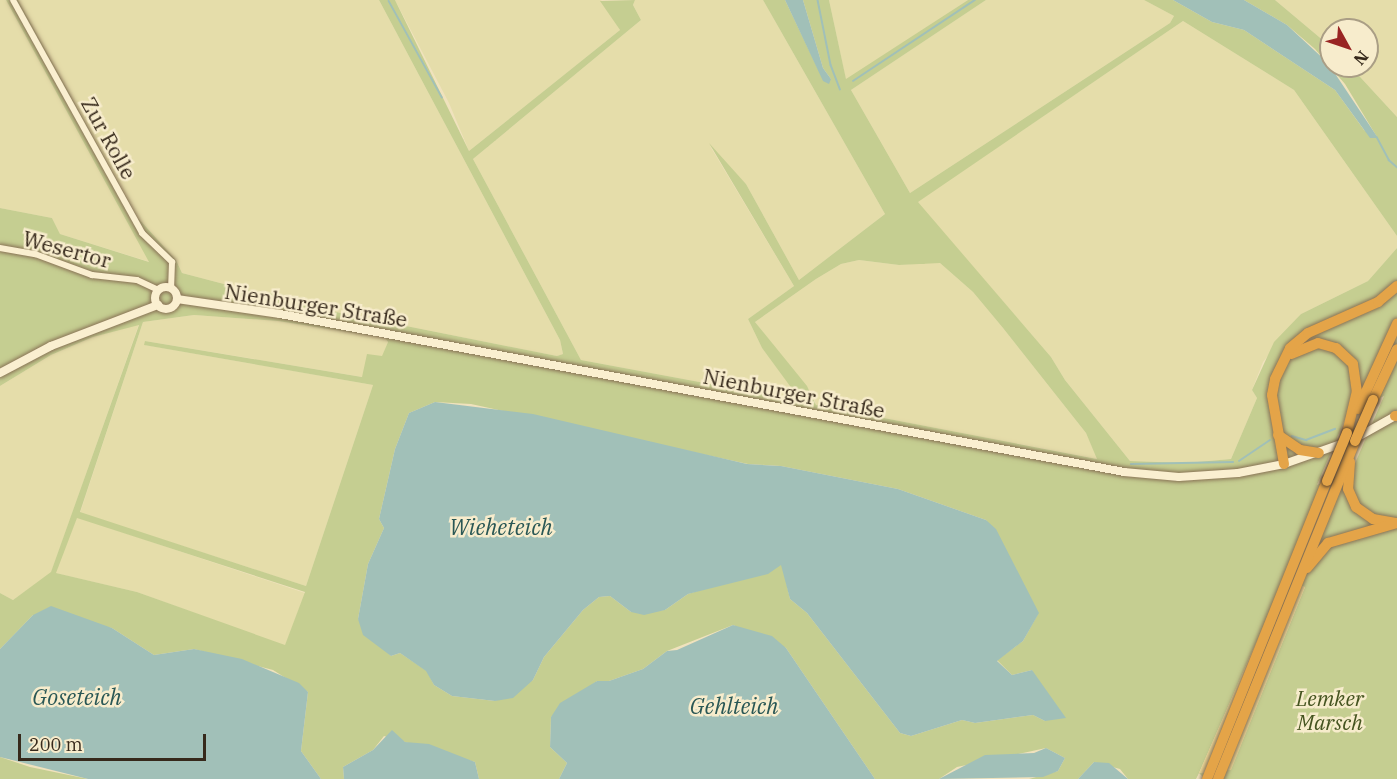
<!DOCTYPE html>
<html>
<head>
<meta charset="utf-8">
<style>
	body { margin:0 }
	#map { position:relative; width:1397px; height:779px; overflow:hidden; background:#f0e2bd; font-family:"IBM Plex Serif",serif }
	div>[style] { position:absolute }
	.farmland>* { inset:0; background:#e5ddaa }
	.green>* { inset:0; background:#c5ce91 }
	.sand>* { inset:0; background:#edd998 }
	.water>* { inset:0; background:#a1c0b8 }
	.stream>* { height:1.5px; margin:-0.75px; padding:0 0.75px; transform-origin:0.75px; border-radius:0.75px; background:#a1c0b8 }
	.roads { filter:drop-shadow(0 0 2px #887255) drop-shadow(0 0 2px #887255) }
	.street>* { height:6px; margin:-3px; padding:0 3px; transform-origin:3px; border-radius:3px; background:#faefd0 }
	.secondary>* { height:8px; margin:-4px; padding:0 4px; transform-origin:4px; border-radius:4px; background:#faefd0 }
	.secondary>.ring { margin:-4px; padding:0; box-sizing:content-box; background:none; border:8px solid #faefd0; border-radius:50% }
	.highway>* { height:10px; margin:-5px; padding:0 5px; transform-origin:5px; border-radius:5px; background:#e4a448 }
	.bridges { filter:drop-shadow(0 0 2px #553f2a) drop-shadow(0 0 2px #553f2a) }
	.highway-bridge>* { height:10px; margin:-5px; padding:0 5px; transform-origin:5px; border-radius:5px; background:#e4a448 }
	span { translate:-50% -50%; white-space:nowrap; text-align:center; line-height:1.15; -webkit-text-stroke:5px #f7eccc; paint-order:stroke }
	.street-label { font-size:21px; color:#36291b }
	.park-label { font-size:21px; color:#455420; font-style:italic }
	.water-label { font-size:22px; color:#295755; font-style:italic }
	.north { position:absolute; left:1319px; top:18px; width:60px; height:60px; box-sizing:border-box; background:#f7eccc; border:2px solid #aa9e85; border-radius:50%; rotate:130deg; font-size:16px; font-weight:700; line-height:24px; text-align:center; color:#36291b }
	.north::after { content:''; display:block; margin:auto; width:21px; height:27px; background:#992523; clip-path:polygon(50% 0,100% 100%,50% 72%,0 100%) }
	.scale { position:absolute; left:18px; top:734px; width:188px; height:27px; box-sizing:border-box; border:3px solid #36291b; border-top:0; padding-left:8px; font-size:18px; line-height:21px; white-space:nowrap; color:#36291b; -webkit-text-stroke:4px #f7eccc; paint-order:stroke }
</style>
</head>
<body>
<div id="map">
	<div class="farmland">
		<i style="clip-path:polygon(0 0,6px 0,150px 262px,60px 234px,52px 218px,0 208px)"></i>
		<i style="clip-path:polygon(18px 0,379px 0,560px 340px,563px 354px,557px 356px,311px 307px,306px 298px,243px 289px,182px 273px,176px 260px,138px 218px)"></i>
		<i style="clip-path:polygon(395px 0,601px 0,620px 30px,469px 151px,449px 103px)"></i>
		<i style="clip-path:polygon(635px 0,763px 0,885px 214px,799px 280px,746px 184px,710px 146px,794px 286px,748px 319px,762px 348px,802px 401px,581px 360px,473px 159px,641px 20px,633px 5px)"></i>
		<i style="clip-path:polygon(829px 0,968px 0,846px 80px)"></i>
		<i style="clip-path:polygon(986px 0,1144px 0,1174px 16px,1170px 23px,910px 193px,851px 90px)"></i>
		<i style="clip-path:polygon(1275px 0,1397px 0,1397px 117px,1350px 66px,1367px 66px,1367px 30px,1331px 30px,1331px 47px)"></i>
		<i style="clip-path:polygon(1183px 21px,1294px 90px,1397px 236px,1397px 248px,1368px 281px,1301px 314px,1263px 362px,1252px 390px,1257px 398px,1231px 459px,1186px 463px,1130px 461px,1065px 380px,1051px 357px,917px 202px)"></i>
		<i style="clip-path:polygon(859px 260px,899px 265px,939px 262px,973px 292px,1003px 328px,1086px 433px,1098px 459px,816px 405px,813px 395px,755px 322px,816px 279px,841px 264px)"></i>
		<i style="clip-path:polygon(194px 315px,278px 321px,385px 338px,388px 342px,382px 357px,363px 377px,145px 341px,145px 345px,373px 385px,306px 586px,80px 513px,143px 322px)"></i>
		<i style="clip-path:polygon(139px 324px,51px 573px,13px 600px,0 593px,0 386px,51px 355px,93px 337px)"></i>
		<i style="clip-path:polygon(77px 517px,305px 593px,285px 646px,137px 592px,55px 573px)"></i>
	</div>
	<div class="green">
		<i style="clip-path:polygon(evenodd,6px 0,18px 0,138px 218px,176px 260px,182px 273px,243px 289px,306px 298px,311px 307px,557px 356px,563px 354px,560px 340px,379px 0,395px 0,469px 151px,620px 30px,600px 1px,635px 0,633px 5px,641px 20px,473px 159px,581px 360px,801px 401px,762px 348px,748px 319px,794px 286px,709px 143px,746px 184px,799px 280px,885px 214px,763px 0,785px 0,817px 67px,823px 77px,831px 79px,823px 68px,803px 0,829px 0,846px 79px,968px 0,986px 0,851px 90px,910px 193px,1170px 23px,1174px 16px,1144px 0,1173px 0,1212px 22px,1244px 30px,1335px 90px,1364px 130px,1377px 137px,1345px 84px,1315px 49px,1287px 25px,1244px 0,1275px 0,1331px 47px,1331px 66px,1350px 66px,1397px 117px,1397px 236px,1294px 90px,1183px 21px,918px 202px,1051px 357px,1065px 380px,1130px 461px,1186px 463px,1231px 459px,1257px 398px,1252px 390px,1274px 342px,1301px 314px,1368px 281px,1397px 248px,1397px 779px,1205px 779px,1199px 773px,1196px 779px,1128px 779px,1120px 769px,1094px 762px,1078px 779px,1029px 779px,1058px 771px,1065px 758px,1046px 748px,957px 767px,939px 779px,875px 779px,786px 648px,733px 625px,667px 651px,643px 669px,609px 681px,597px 681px,551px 717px,550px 747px,567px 763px,559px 779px,479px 779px,475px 762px,384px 736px,373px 750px,343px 767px,344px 779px,321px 779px,301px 751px,308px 692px,273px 670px,194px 649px,154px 655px,112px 628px,33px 615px,0 649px,0 593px,13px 600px,51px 572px,139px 325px,93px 337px,51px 355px,0 386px,0 208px,52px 218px,60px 234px,149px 262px,6px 0,859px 260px,899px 265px,940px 263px,973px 292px,1003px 328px,1086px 433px,1097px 459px,816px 405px,807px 386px,755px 322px,816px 279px,841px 264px,859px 260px,6px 0,194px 315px,278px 321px,385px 338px,388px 342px,382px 356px,367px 354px,362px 377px,145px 341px,144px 345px,373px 385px,306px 586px,80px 512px,143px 322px,194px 315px,6px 0,1384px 396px,1353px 468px,1317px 485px,1348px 412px,1384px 396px,6px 0,435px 402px,471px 404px,748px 464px,781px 466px,898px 489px,986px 520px,1038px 614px,1023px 641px,997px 660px,1012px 675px,1032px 670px,1045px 721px,1033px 715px,975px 723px,962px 720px,911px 736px,900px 733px,807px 613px,790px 599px,782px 564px,688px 594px,665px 610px,631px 612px,610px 596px,599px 597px,583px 610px,544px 657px,533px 680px,495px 701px,452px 696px,434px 685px,427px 671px,400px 653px,391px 656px,358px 619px,368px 564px,384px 528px,379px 519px,395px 449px,409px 413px,435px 402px,6px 0,77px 518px,305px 592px,285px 645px,137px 592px,56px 573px,77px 518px,6px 0,1283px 581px,1305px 587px,1231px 769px,1199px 773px,1283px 581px)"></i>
		<i style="clip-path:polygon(0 757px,30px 767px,88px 779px,0 779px)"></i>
	</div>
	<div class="sand">
		<i style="clip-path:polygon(1283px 581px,1305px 587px,1231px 770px,1199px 773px)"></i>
	</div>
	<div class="water">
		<i style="clip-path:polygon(785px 0,803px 0,823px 68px,831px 79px,829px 84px,823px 81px)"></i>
		<i style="clip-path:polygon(1173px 0,1244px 0,1287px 25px,1328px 63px,1378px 138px,1370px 138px,1335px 90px,1244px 30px,1212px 22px)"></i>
		<i style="clip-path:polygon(435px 402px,533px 414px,747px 464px,781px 466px,898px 489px,986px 520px,996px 529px,1039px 613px,1023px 641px,997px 661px,1012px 675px,1032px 670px,1066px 718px,1045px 721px,1033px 715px,975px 723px,962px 720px,911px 736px,900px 733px,807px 613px,790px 599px,781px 565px,768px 574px,688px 594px,665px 610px,644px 615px,631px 612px,610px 596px,599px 597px,583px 610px,544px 657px,533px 680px,513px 698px,495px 701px,452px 696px,434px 685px,426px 671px,400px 653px,391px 656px,363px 635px,358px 619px,368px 564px,384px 528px,379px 519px,395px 449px,409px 413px)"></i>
		<i style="clip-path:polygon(51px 606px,112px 628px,154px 655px,194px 649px,242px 659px,299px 683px,308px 692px,301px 751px,321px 779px,88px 779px,0 757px,0 649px,33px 615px)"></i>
		<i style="clip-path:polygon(733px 625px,772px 636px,786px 648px,875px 779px,559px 779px,567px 763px,550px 747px,551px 717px,560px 703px,597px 681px,609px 681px,643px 669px,667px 651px,677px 650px)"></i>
		<i style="clip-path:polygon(392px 730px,405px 742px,429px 744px,475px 762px,479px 779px,344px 779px,343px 767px,373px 750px)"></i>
		<i style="clip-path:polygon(1046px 748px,1065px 758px,1058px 771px,1043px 777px,939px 779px,985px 755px,1034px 753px)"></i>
		<i style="clip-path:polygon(1094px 762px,1109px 763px,1128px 779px,1078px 779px)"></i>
	</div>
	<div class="stream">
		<i style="left:818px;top:0;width:66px;rotate:78.7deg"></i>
		<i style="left:831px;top:65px;width:26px;rotate:69deg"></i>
		<i style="left:389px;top:1px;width:110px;rotate:61.1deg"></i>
		<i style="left:853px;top:81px;width:146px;rotate:-33.6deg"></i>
		<i style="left:1377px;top:137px;width:26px;rotate:62deg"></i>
		<i style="left:1389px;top:160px;width:11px;rotate:41deg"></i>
		<i style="left:1292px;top:436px;width:15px;rotate:16deg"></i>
		<i style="left:1306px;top:440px;width:31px;rotate:-21deg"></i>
		<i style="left:1239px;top:461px;width:37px;rotate:-34deg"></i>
		<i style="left:1131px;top:464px;width:102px;rotate:-1.1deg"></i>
	</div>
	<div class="roads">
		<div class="street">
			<i style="left:13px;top:0;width:266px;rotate:61deg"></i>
			<i style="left:142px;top:233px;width:42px;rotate:44deg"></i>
			<i style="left:172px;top:262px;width:25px;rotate:92deg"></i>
			<i style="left:0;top:248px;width:36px;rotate:10deg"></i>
			<i style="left:35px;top:254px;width:61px;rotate:20.2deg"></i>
			<i style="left:92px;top:275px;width:45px;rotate:6.3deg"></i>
			<i style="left:137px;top:280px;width:23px;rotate:25deg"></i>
		</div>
		<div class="secondary">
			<i class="ring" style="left:155px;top:287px;width:14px;height:14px"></i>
			<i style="left:177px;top:299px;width:104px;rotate:8.3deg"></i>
			<i style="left:280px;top:314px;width:859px;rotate:10.6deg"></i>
			<i style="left:1124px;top:472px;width:55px;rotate:5.2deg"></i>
			<i style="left:1179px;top:477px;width:59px;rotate:-3.9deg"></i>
			<i style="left:1238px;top:473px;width:47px;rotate:-11.1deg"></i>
			<i style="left:1284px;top:464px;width:64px;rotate:-19.3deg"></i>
			<i style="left:0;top:373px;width:58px;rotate:-27.9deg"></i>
			<i style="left:51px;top:346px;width:115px;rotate:-21deg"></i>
			<i style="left:1356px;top:438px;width:47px;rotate:-29.3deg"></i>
		</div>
		<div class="highway">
			<i style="left:1291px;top:354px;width:29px;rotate:-22deg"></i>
			<i style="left:1318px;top:343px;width:19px;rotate:16deg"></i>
			<i style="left:1336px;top:348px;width:23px;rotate:43deg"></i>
			<i style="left:1353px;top:364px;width:27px;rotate:82deg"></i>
			<i style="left:1357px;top:391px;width:43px;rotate:103.4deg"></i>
			<i style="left:1373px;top:400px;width:56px;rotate:-64.8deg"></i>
			<i style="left:1358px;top:409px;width:94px;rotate:-65.4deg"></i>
			<i style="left:1395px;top:416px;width:2px"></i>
			<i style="left:1278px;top:435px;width:27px;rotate:34deg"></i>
			<i style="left:1300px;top:450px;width:19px;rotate:9deg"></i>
			<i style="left:1350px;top:462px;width:27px;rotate:94deg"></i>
			<i style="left:1348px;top:489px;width:20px;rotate:66deg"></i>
			<i style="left:1356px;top:507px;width:21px;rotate:35deg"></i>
			<i style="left:1373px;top:519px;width:23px;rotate:10deg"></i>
			<i style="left:1284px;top:464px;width:70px;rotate:-99.9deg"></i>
			<i style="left:1272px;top:395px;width:16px;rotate:-79deg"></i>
			<i style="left:1275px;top:379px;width:34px;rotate:-64deg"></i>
			<i style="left:1290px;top:348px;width:23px;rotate:-40deg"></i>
			<i style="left:1308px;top:333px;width:77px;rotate:-23.9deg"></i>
			<i style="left:1378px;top:302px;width:25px;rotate:-40deg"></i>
			<i style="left:1307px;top:568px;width:33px;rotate:-50deg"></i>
			<i style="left:1328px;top:543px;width:72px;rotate:-16.2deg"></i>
			<i style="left:1207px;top:779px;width:321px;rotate:-68.1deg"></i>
			<i style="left:1218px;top:779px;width:365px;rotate:-67.9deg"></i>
		</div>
	</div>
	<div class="bridges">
		<div class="highway-bridge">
			<i style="left:1355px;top:441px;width:45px;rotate:-66.3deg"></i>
			<i style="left:1327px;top:481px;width:52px;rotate:-67.4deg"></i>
		</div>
	</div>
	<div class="street-label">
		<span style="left:109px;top:138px;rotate:61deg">Zur Rolle</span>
		<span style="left:67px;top:249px;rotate:15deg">Wesertor</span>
		<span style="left:316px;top:305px;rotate:9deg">Nienburger Straße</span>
		<span style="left:794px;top:393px;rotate:11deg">Nienburger Straße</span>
	</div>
	<div class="park-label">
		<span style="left:1330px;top:710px">Lemker<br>Marsch</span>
	</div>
	<div class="water-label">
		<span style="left:501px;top:527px">Wieheteich</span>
		<span style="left:77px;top:697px">Goseteich</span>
		<span style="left:734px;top:706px">Gehlteich</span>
	</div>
	<div class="north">N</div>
	<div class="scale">200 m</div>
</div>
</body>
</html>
